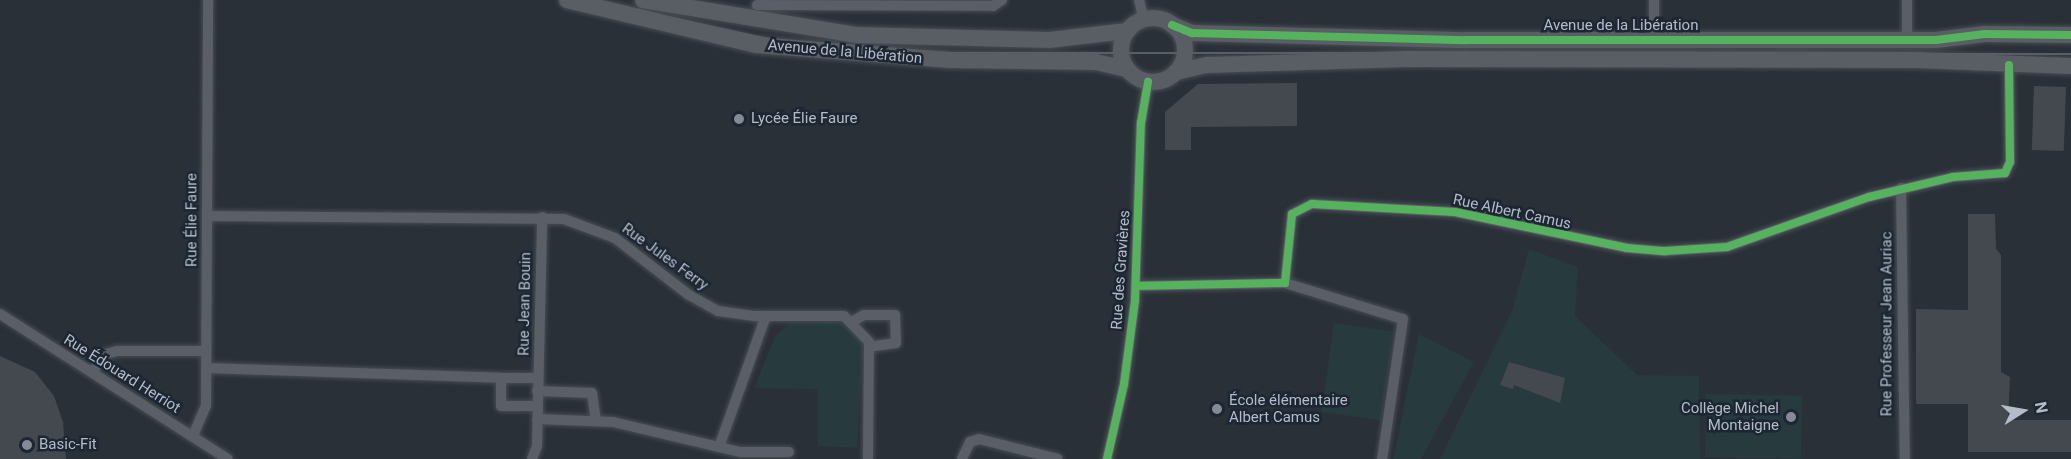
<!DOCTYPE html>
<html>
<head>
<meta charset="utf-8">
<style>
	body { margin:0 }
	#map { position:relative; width:2071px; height:459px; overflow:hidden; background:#2a3038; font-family:Roboto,sans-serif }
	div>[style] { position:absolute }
	.green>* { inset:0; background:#273a3e; transform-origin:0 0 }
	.building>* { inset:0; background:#444950; transform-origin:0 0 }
	.roads { filter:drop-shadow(0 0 2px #484c53) drop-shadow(0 0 2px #484c53) }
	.street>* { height:10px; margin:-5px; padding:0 5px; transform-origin:5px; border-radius:5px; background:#5a5e66 }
	.secondary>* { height:16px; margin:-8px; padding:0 8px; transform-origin:8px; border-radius:8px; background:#595d64 }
	.secondary>.ring { margin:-8px; padding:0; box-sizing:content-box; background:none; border:16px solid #595d64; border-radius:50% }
	.tram>* { height:1.5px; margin:-0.75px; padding:0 0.75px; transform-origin:0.75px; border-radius:0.75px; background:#595d64 }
	.cycleway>* { height:8px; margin:-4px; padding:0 4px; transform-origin:4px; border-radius:4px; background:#56b35d }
	.dots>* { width:16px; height:16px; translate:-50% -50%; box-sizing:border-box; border:3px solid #1d2633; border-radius:50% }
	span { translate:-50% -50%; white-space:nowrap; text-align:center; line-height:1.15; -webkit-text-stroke:5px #1d2633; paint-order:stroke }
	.street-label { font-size:15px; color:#b4bcc9 }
	.poi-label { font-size:15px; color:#b4bcc9 }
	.left { translate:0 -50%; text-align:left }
	.right { translate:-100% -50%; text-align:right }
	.north { position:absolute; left:1993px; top:381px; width:60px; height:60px; -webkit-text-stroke:4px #1d2633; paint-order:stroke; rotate:79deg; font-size:16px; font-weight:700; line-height:24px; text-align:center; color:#b4bcc9 }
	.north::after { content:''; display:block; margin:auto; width:21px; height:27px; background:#b4bcc9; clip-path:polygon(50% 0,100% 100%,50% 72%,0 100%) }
</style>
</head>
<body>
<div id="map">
	<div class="green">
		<i style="clip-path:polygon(1529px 249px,1578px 267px,1575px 316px,1637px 375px,1699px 376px,1700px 459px,1440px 459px,1512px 311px)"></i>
		<i style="clip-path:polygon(833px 321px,853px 329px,863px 345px,857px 448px,818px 446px,818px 389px,754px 388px,775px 337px,784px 328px,792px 322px)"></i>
		<i style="left:1334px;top:323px;width:60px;height:90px;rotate:8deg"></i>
		<i style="clip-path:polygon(1419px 334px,1474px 362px,1421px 459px,1393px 459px)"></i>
		<i style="left:1706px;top:394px;width:96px;height:63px;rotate:1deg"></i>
	</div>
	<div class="building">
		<i style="clip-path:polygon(1297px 83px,1297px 126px,1191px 127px,1191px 150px,1165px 150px,1165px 112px,1198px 84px)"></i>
		<i style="left:2034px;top:86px;width:32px;height:64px;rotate:2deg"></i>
		<i style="clip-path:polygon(1968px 214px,1995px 214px,1996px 249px,2001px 255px,2001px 372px,2010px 377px,2008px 420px,2071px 420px,2071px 452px,1968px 452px,1968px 404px,1916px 404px,1916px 309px,1968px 310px)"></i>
		<i style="clip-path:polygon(0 356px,35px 372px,54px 396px,63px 422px,66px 459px,0 459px)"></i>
		<i style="clip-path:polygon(1509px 362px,1565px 378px,1560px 403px,1514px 385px,1513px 389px,1500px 385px)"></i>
	</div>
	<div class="roads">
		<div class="street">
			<i style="left:1139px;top:0;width:21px;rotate:76deg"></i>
			<i style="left:1654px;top:0;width:40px;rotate:90deg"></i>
			<i style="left:1907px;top:0;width:39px;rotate:90deg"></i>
			<i style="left:757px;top:5px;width:236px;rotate:0.2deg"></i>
			<i style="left:993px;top:6px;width:11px;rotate:-34deg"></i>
			<i style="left:1901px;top:188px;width:271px;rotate:89.2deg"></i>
			<i style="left:207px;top:216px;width:357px;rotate:0.5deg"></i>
			<i style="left:564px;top:219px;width:54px;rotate:20.4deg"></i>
			<i style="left:615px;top:238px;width:93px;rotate:37.6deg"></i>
			<i style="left:689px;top:295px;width:33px;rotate:29deg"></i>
			<i style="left:718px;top:311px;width:37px;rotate:8deg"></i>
			<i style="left:755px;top:316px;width:89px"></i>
			<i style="left:844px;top:316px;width:36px;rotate:46deg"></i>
			<i style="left:869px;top:342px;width:117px;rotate:90.5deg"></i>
			<i style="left:1285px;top:283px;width:123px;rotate:17deg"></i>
			<i style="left:1403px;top:319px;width:142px;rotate:98.5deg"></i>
			<i style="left:1136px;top:286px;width:149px;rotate:-1.2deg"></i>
			<i style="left:1285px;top:283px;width:69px;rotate:-84.2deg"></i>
			<i style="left:1292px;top:214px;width:22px;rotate:-27deg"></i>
			<i style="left:1312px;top:204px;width:143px;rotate:3.2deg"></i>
			<i style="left:1455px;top:212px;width:176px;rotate:11.8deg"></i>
			<i style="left:1627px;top:248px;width:38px;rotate:5deg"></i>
			<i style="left:1665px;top:251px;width:62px;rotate:-3.7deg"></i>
			<i style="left:1727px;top:247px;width:151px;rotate:-19.4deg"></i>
			<i style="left:1869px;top:197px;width:86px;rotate:-13.4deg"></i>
			<i style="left:1953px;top:177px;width:52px;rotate:-4.4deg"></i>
			<i style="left:2005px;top:173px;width:12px;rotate:-66deg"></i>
			<i style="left:2010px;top:162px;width:97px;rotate:-90.6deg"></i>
			<i style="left:0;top:314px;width:270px;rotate:32.5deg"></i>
			<i style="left:853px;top:321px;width:13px;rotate:-29deg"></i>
			<i style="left:864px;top:315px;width:31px"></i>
			<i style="left:895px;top:315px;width:28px;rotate:88deg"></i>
			<i style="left:896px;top:343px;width:27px;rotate:172deg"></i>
			<i style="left:206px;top:368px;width:295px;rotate:1.9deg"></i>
			<i style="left:501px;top:378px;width:28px;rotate:90deg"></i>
			<i style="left:501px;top:406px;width:36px"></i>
			<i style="left:92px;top:372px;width:23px;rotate:-52deg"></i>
			<i style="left:106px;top:354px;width:11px;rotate:-15deg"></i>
			<i style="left:117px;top:351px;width:89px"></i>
			<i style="left:501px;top:378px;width:37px"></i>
			<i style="left:537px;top:391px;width:55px;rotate:2.1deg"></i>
			<i style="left:592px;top:393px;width:27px;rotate:82deg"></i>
			<i style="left:537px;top:419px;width:76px;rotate:2.3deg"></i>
			<i style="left:613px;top:422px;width:130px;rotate:13.3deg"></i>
			<i style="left:740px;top:452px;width:49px"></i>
			<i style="left:193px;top:436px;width:33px;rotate:-67deg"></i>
			<i style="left:206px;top:406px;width:406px;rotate:-89.7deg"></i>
			<i style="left:719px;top:447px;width:139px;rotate:-70.3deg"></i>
			<i style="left:532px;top:459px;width:14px;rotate:-69deg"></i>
			<i style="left:537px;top:446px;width:229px;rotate:-88.7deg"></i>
			<i style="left:962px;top:459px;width:19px;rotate:-65deg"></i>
			<i style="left:970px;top:442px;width:9px;rotate:-18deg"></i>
			<i style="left:979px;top:439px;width:81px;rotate:14.2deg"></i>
			<i style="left:1107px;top:459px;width:77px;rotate:-77.2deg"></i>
			<i style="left:1124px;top:384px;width:85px;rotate:-82.5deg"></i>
			<i style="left:1135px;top:300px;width:177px;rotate:-88.1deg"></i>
			<i style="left:1141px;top:123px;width:42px;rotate:-80.3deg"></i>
		</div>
		<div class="secondary">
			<i style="left:567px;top:0;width:194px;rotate:13.4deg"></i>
			<i style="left:756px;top:45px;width:195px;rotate:4.4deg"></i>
			<i style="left:950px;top:60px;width:146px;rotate:0.8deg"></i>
			<i style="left:1096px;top:62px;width:32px;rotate:13deg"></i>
			<i style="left:643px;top:0;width:217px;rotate:9.3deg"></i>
			<i style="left:857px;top:35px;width:192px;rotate:1.5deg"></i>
			<i style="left:1049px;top:40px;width:79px;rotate:-6.6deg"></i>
			<i class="ring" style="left:1121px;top:18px;width:48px;height:48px"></i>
			<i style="left:1172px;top:25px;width:22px;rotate:22deg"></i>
			<i style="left:1192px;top:33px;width:274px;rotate:1.5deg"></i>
			<i style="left:1466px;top:40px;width:470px"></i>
			<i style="left:1936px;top:40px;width:49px;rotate:-7deg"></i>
			<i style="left:1985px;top:34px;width:86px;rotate:0.7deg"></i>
			<i style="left:1176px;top:72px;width:32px;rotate:-13deg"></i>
			<i style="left:1207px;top:65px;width:199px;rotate:-1.7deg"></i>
			<i style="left:1406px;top:59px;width:510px;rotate:0.11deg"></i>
			<i style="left:1916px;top:60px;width:155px;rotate:2.2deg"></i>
		</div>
	</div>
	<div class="tram">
		<i style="left:590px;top:0;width:178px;rotate:12.3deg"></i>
		<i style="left:764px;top:38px;width:94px;rotate:7.4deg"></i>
		<i style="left:857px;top:50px;width:93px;rotate:1.8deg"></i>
		<i style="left:950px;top:53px;width:1121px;rotate:0.05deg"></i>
	</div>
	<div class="cycleway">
		<i style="left:1172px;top:25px;width:22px;rotate:22deg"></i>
		<i style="left:1192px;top:33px;width:274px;rotate:1.5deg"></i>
		<i style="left:1466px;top:40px;width:470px"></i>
		<i style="left:1936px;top:40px;width:49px;rotate:-7deg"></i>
		<i style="left:1985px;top:34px;width:86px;rotate:0.7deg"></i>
		<i style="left:1136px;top:286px;width:149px;rotate:-1.2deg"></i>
		<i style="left:1285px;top:283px;width:69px;rotate:-84.2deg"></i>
		<i style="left:1292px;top:214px;width:22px;rotate:-27deg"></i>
		<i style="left:1312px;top:204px;width:143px;rotate:3.2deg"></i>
		<i style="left:1455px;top:212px;width:176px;rotate:11.8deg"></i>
		<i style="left:1627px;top:248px;width:38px;rotate:5deg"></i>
		<i style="left:1665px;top:251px;width:62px;rotate:-3.7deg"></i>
		<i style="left:1727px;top:247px;width:151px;rotate:-19.4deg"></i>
		<i style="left:1869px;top:197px;width:86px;rotate:-13.4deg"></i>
		<i style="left:1953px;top:177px;width:52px;rotate:-4.4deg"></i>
		<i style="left:2005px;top:173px;width:12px;rotate:-66deg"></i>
		<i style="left:2010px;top:162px;width:97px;rotate:-90.6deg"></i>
		<i style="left:1107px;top:459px;width:77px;rotate:-77.2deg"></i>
		<i style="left:1124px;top:384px;width:85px;rotate:-82.5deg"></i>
		<i style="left:1135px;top:300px;width:177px;rotate:-88.1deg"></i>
		<i style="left:1141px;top:123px;width:42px;rotate:-80.3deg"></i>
	</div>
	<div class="dots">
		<i style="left:739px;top:119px;background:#848b96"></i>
		<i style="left:1217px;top:409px;background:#848b96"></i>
		<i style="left:1791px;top:417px;background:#848b96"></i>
		<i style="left:27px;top:445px;background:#848b96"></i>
	</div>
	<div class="street-label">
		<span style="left:1621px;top:26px">Avenue de la Libération</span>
		<span style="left:845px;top:52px;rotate:5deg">Avenue de la Libération</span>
		<span style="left:1512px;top:212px;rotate:12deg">Rue Albert Camus</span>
		<span style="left:192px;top:220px;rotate:-90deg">Rue Élie Faure</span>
		<span style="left:665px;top:257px;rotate:36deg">Rue Jules Ferry</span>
		<span style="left:1121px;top:270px;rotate:-86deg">Rue des Gravières</span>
		<span style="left:525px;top:304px;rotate:-89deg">Rue Jean Bouin</span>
		<span style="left:1887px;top:324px;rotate:-90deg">Rue Professeur Jean Auriac</span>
		<span style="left:122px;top:374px;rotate:32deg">Rue Édouard Herriot</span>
	</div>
	<div class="poi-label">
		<span class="left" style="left:751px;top:119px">Lycée Élie Faure</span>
		<span class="left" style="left:1229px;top:409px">École élémentaire<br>Albert Camus</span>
		<span class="right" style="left:1779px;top:417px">Collège Michel<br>Montaigne</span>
		<span class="left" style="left:39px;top:445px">Basic-Fit</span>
	</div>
	<div class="north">N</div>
</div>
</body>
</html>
